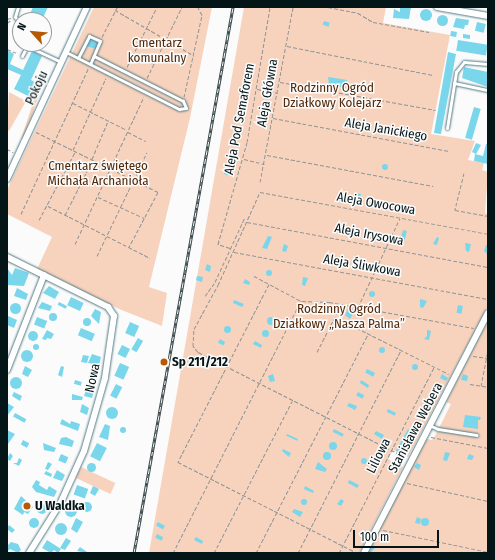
<!DOCTYPE html>
<html>
<head>
<meta charset="utf-8">
<style>
	body { margin:0 }
	#map { position:relative; width:495px; height:560px; overflow:hidden; background:#fbfbfb; font-family:"Fira Sans Condensed",sans-serif }
	div>[style] { position:absolute }
	.green>* { inset:0; background:#f7d3bd; transform-origin:0 0 }
	.building>* { inset:0; background:#79d6eb; transform-origin:0 0 }
	.round { border-radius:50% }
	.path>* { height:1px; margin-top:-0.5px; transform-origin:0; background:repeating-linear-gradient(90deg,#8e9597 0 4px,transparent 0 6px) }
	.roads { filter:drop-shadow(0 0 1px #4f7983) drop-shadow(0 0 1px #4f7983) }
	.service>* { height:3px; margin:-1.5px; padding:0 1.5px; transform-origin:1.5px; border-radius:1.5px; background:#fff }
	.minor>* { height:6px; margin:-3px; padding:0 3px; transform-origin:3px; border-radius:3px; background:#fff }
	.rail>* { height:3px; margin-top:-1.5px; transform-origin:0; background:repeating-linear-gradient(90deg,#fbfbfb 0 4.5px,#384648 0 9px); box-sizing:border-box; border-block:1px solid #384648 }
	.dots>* { width:11px; height:11px; translate:-50% -50%; box-sizing:border-box; border:2px solid #fbfbfb; border-radius:50% }
	span { translate:-50% -50%; white-space:nowrap; text-align:center; line-height:1.15; -webkit-text-stroke:3px #fbfbfb; paint-order:stroke }
	.park-label { font-size:13px; color:#512809 }
	.street-label { font-size:13px; color:#041518 }
	.poi-label { font-size:13px; color:#041518; font-weight:700 }
	.left { translate:0 -50%; text-align:left }
	.frame { position:absolute; inset:0; border:8px solid #041518; pointer-events:none }
	.north { position:absolute; left:12px; top:12px; width:40px; height:40px; box-sizing:border-box; background:#fbfbfb; border:1px solid #989fa0; border-radius:50%; rotate:297deg; font-size:11px; font-weight:700; line-height:16px; text-align:center; color:#041518 }
	.north::after { content:''; display:block; margin:auto; width:14px; height:18px; background:#b65901; clip-path:polygon(50% 0,100% 100%,50% 72%,0 100%) }
	.scale { position:absolute; left:353px; top:530px; width:86px; height:18px; box-sizing:border-box; border:2px solid #041518; border-top:0; padding-left:5px; font-size:12px; line-height:14px; white-space:nowrap; color:#041518; -webkit-text-stroke:3px #fbfbfb; paint-order:stroke }
</style>
</head>
<body>
<div id="map">
	<div class="green">
		<i style="clip-path:polygon(94px 7px,212px 7px,190px 118px,149px 287px,167px 293px,162px 326px,119px 309px,37px 269px,52px 237px,7px 214px,7px 190px)"></i>
		<i style="clip-path:polygon(244px 7px,386px 7px,383px 23px,450px 35px,431px 134px,475px 141px,468px 160px,484px 163px,482px 170px,488px 172px,485px 213px,488px 214px,488px 306px,408px 457px,393px 450px,388px 459px,403px 467px,359px 553px,149px 553px)"></i>
		<i style="left:41px;top:78px;width:3px;height:63px;rotate:18deg"></i>
		<i style="clip-path:polygon(9px 92px,24px 100px,25px 103px,9px 131px,7px 130px)"></i>
		<i style="clip-path:polygon(488px 320px,488px 553px,367px 553px,425px 441px,427px 439px,432px 440px,435px 436px,451px 404px,446px 402px)"></i>
		<i style="left:81px;top:467px;width:38px;height:12px;rotate:25deg"></i>
	</div>
	<div class="building">
		<i style="clip-path:polygon(33px 7px,48px 7px,42px 20px,22px 20px,25px 14px,29px 16px)"></i>
		<i style="clip-path:polygon(400px 7px,411px 7px,409px 19px,393px 18px,394px 9px,400px 12px)"></i>
		<i class="round" style="left:420px;top:9px;width:12px;height:12px"></i>
		<i class="round" style="left:436.5px;top:14.5px;width:11px;height:11px"></i>
		<i style="clip-path:polygon(456px 18px,469px 20px,468px 25px,465px 25px,464px 29px,453px 27px)"></i>
		<i style="left:324px;top:21px;width:6px;height:4px;rotate:18deg"></i>
		<i style="left:477px;top:22px;width:9px;height:9px;rotate:13deg"></i>
		<i style="left:451px;top:31px;width:6px;height:5px;rotate:9deg"></i>
		<i style="clip-path:polygon(463px 34px,470px 35px,470px 39px,463px 38px)"></i>
		<i style="clip-path:polygon(89px 38px,99px 43px,96px 49px,86px 46px)"></i>
		<i style="left:458px;top:40px;width:30px;height:11px;rotate:9deg"></i>
		<i style="clip-path:polygon(7px 50px,14px 54px,10px 64px,23px 70px,32px 51px,42px 56px,31px 80px,37px 83px,30px 97px,14px 89px,21px 75px,7px 69px)"></i>
		<i style="clip-path:polygon(448px 52px,456px 54px,441px 134px,434px 133px)"></i>
		<i style="clip-path:polygon(464px 67px,488px 72px,488px 87px,462px 78px)"></i>
		<i style="clip-path:polygon(328px 77px,347px 80px,346px 88px,329px 85px)"></i>
		<i style="left:474px;top:107px;width:7px;height:32px;rotate:16deg"></i>
		<i style="clip-path:polygon(476px 143px,481px 145px,476px 154px,472px 152px)"></i>
		<i style="clip-path:polygon(486px 144px,488px 144px,488px 164px,474px 161px,475px 154px,483px 156px)"></i>
		<i class="round" style="left:382px;top:164px;width:6px;height:6px"></i>
		<i class="round" style="left:224px;top:169px;width:6px;height:6px"></i>
		<i style="left:356px;top:193px;width:5px;height:5px;rotate:11deg"></i>
		<i style="left:403px;top:230px;width:4px;height:10px;rotate:14deg"></i>
		<i style="clip-path:polygon(268px 236px,272px 237px,267px 249px,262px 248px)"></i>
		<i style="clip-path:polygon(437px 237px,439px 238px,437px 245px,433px 244px)"></i>
		<i style="clip-path:polygon(465px 243px,471px 244px,469px 252px,466px 251px)"></i>
		<i style="clip-path:polygon(284px 244px,288px 246px,286px 252px,282px 251px)"></i>
		<i style="clip-path:polygon(486px 245px,488px 245px,488px 255px,484px 251px)"></i>
		<i style="clip-path:polygon(207px 264px,211px 266px,210px 272px,205px 270px)"></i>
		<i style="clip-path:polygon(7px 268px,12px 275px,15px 268px,29px 273px,24px 286px,7px 285px)"></i>
		<i class="round" style="left:266px;top:270px;width:6px;height:6px"></i>
		<i style="clip-path:polygon(197px 276px,203px 277px,202px 282px,196px 280px)"></i>
		<i style="clip-path:polygon(303px 277px,308px 278px,305px 286px,302px 285px)"></i>
		<i style="clip-path:polygon(245px 279px,250px 282px,249px 285px,243px 283px)"></i>
		<i style="clip-path:polygon(49px 286px,59px 292px,55px 299px,43px 293px)"></i>
		<i style="clip-path:polygon(17px 288px,28px 294px,26px 300px,14px 296px)"></i>
		<i class="round" style="left:369px;top:291px;width:6px;height:6px"></i>
		<i style="left:71px;top:297px;width:14px;height:9px;rotate:25deg"></i>
		<i style="clip-path:polygon(420px 299px,427px 301px,423px 308px,420px 307px)"></i>
		<i style="clip-path:polygon(234px 300px,244px 304px,242px 307px,233px 303px)"></i>
		<i style="clip-path:polygon(42px 302px,52px 306px,50px 311px,38px 308px)"></i>
		<i style="left:59px;top:302px;width:9px;height:3px;rotate:27deg"></i>
		<i class="round" style="left:9.5px;top:302.5px;width:11px;height:11px"></i>
		<i style="left:458px;top:305px;width:5px;height:8px;rotate:11deg"></i>
		<i style="clip-path:polygon(349px 307px,355px 310px,350px 319px,345px 315px)"></i>
		<i style="clip-path:polygon(95px 309px,101px 312px,99px 324px,91px 316px)"></i>
		<i class="round" style="left:49px;top:313px;width:8px;height:8px"></i>
		<i style="clip-path:polygon(8px 316px,17px 320px,14px 328px,7px 325px)"></i>
		<i style="left:37px;top:317px;width:11px;height:8px;rotate:22deg"></i>
		<i class="round" style="left:267px;top:317px;width:8px;height:8px"></i>
		<i class="round" style="left:83px;top:318px;width:8px;height:8px"></i>
		<i style="left:130px;top:322px;width:10px;height:12px;rotate:24deg"></i>
		<i style="clip-path:polygon(306px 323px,315px 327px,314px 329px,308px 328px,305px 325px)"></i>
		<i class="round" style="left:223.5px;top:325.5px;width:7px;height:7px"></i>
		<i style="left:81px;top:328px;width:15px;height:8px;rotate:23deg"></i>
		<i class="round" style="left:261.5px;top:329.5px;width:7px;height:7px"></i>
		<i style="clip-path:polygon(47px 330px,54px 334px,51px 339px,47px 338px,46px 340px,42px 339px)"></i>
		<i style="clip-path:polygon(427px 330px,431px 331px,429px 340px,424px 339px,427px 336px)"></i>
		<i class="round" style="left:28px;top:331px;width:10px;height:10px"></i>
		<i style="left:138px;top:338px;width:6px;height:13px;rotate:31deg"></i>
		<i style="left:220px;top:339px;width:6px;height:4px;rotate:31deg"></i>
		<i style="clip-path:polygon(255px 341px,262px 345px,261px 348px,253px 344px)"></i>
		<i class="round" style="left:33px;top:344px;width:6px;height:6px"></i>
		<i style="left:122px;top:345px;width:9px;height:10px;rotate:27deg"></i>
		<i class="round" style="left:379px;top:347px;width:6px;height:6px"></i>
		<i class="round" style="left:21px;top:350px;width:12px;height:12px"></i>
		<i style="clip-path:polygon(92px 354px,101px 357px,99px 365px,88px 363px)"></i>
		<i style="clip-path:polygon(83px 355px,89px 356px,87px 363px,81px 362px)"></i>
		<i style="left:120px;top:363px;width:10px;height:14px;rotate:24deg"></i>
		<i class="round" style="left:412px;top:364px;width:6px;height:6px"></i>
		<i style="clip-path:polygon(25px 366px,32px 370px,28px 377px,22px 374px)"></i>
		<i style="clip-path:polygon(61px 366px,64px 367px,62px 377px,58px 375px)"></i>
		<i style="left:367px;top:369px;width:9px;height:4px;rotate:27deg"></i>
		<i style="clip-path:polygon(90px 371px,98px 375px,96px 382px,88px 380px)"></i>
		<i style="clip-path:polygon(273px 374px,275px 381px,270px 382px,268px 376px)"></i>
		<i style="clip-path:polygon(442px 374px,448px 378px,446px 381px,440px 378px)"></i>
		<i style="clip-path:polygon(463px 374px,468px 376px,467px 381px,461px 380px)"></i>
		<i class="round" style="left:10px;top:377px;width:12px;height:12px"></i>
		<i style="left:75px;top:380px;width:7px;height:4px;rotate:16deg"></i>
		<i style="clip-path:polygon(361px 380px,369px 385px,368px 388px,360px 383px)"></i>
		<i style="left:116px;top:384px;width:7px;height:13px;rotate:27deg"></i>
		<i style="clip-path:polygon(87px 387px,94px 391px,92px 398px,84px 396px)"></i>
		<i style="clip-path:polygon(14px 392px,22px 396px,20px 401px,12px 396px)"></i>
		<i style="left:358px;top:392px;width:7px;height:4px;rotate:27deg"></i>
		<i style="clip-path:polygon(72px 394px,83px 397px,82px 400px,72px 400px)"></i>
		<i style="clip-path:polygon(7px 403px,14px 407px,7px 416px)"></i>
		<i style="clip-path:polygon(349px 403px,357px 406px,355px 410px,347px 406px)"></i>
		<i style="clip-path:polygon(82px 404px,89px 408px,87px 415px,80px 412px)"></i>
		<i class="round" style="left:106px;top:407px;width:12px;height:12px"></i>
		<i style="left:388px;top:409px;width:9px;height:3px;rotate:27deg"></i>
		<i style="left:15px;top:413px;width:13px;height:4px;rotate:29deg"></i>
		<i style="clip-path:polygon(465px 415px,481px 417px,480px 420px,478px 420px,478px 429px,463px 427px)"></i>
		<i style="clip-path:polygon(62px 419px,70px 424px,71px 421px,80px 424px,78px 431px,60px 424px)"></i>
		<i style="clip-path:polygon(105px 424px,110px 426px,108px 440px,99px 437px)"></i>
		<i class="round" style="left:120px;top:427px;width:6px;height:6px"></i>
		<i style="left:334px;top:429px;width:11px;height:3px;rotate:27deg"></i>
		<i style="left:408px;top:429px;width:10px;height:25px;rotate:29deg"></i>
		<i style="clip-path:polygon(7px 430px,15px 434px,8px 444px,7px 443px)"></i>
		<i style="clip-path:polygon(376px 431px,384px 435px,382px 439px,374px 434px)"></i>
		<i style="left:287px;top:434px;width:12px;height:2px;rotate:24deg"></i>
		<i style="clip-path:polygon(66px 437px,74px 441px,72px 447px,59px 444px,61px 438px)"></i>
		<i style="left:23px;top:440px;width:7px;height:5px;rotate:27deg"></i>
		<i class="round" style="left:329px;top:442px;width:8px;height:8px"></i>
		<i style="clip-path:polygon(43px 443px,56px 448px,54px 452px,44px 450px)"></i>
		<i style="left:97px;top:443px;width:11px;height:15px;rotate:27deg"></i>
		<i style="clip-path:polygon(283px 449px,291px 453px,289px 457px,282px 451px)"></i>
		<i style="clip-path:polygon(445px 452px,450px 453px,447px 461px,443px 460px)"></i>
		<i class="round" style="left:323px;top:452px;width:8px;height:8px"></i>
		<i style="clip-path:polygon(10px 453px,13px 456px,10px 461px,7px 459px)"></i>
		<i style="left:61px;top:454px;width:8px;height:7px;rotate:23deg"></i>
		<i style="clip-path:polygon(469px 454px,474px 456px,472px 460px,467px 459px)"></i>
		<i style="clip-path:polygon(19px 458px,22px 460px,19px 466px,13px 463px,17px 463px)"></i>
		<i class="round" style="left:361px;top:458px;width:6px;height:6px"></i>
		<i style="clip-path:polygon(48px 462px,52px 464px,48px 470px,45px 469px)"></i>
		<i style="clip-path:polygon(318px 462px,327px 469px,325px 472px,315px 469px)"></i>
		<i class="round" style="left:86.5px;top:462.5px;width:9px;height:9px"></i>
		<i style="clip-path:polygon(417px 463px,421px 465px,419px 470px,414px 467px)"></i>
		<i style="clip-path:polygon(57px 470px,65px 475px,62px 481px,53px 478px)"></i>
		<i style="clip-path:polygon(46px 471px,52px 474px,51px 477px,44px 474px)"></i>
		<i style="clip-path:polygon(36px 480px,40px 482px,39px 485px,47px 490px,49px 486px,57px 491px,54px 497px,36px 492px,32px 487px)"></i>
		<i style="clip-path:polygon(349px 480px,359px 485px,357px 488px,348px 483px)"></i>
		<i style="left:77px;top:485px;width:12px;height:10px;rotate:20deg"></i>
		<i style="clip-path:polygon(93px 486px,99px 489px,95px 496px,90px 493px)"></i>
		<i style="clip-path:polygon(305px 486px,314px 491px,313px 493px,304px 489px)"></i>
		<i style="clip-path:polygon(21px 496px,33px 507px,28px 514px,24px 512px,23px 515px,14px 509px)"></i>
		<i class="round" style="left:301px;top:499px;width:6px;height:6px"></i>
		<i style="clip-path:polygon(341px 499px,344px 501px,341px 506px,337px 504px)"></i>
		<i class="round" style="left:82px;top:502px;width:10px;height:10px"></i>
		<i class="round" style="left:37px;top:504px;width:10px;height:10px"></i>
		<i class="round" style="left:65px;top:505px;width:12px;height:12px"></i>
		<i style="clip-path:polygon(294px 509px,303px 512px,300px 517px,292px 512px)"></i>
		<i style="clip-path:polygon(417px 517px,421px 519px,420px 524px,415px 523px)"></i>
		<i class="round" style="left:421px;top:518px;width:8px;height:8px"></i>
		<i class="round" style="left:29px;top:518px;width:10px;height:10px"></i>
		<i style="clip-path:polygon(76px 518px,83px 522px,77px 533px,71px 529px)"></i>
		<i style="left:158px;top:522px;width:8px;height:4px;rotate:30deg"></i>
		<i class="round" style="left:55px;top:523px;width:12px;height:12px"></i>
		<i style="clip-path:polygon(9px 525px,15px 530px,12px 533px,7px 529px)"></i>
		<i style="clip-path:polygon(365px 530px,369px 533px,367px 537px,362px 534px)"></i>
		<i style="left:157px;top:534px;width:7px;height:4px;rotate:27deg"></i>
		<i style="clip-path:polygon(196px 537px,203px 541px,202px 544px,194px 540px)"></i>
		<i style="clip-path:polygon(66px 538px,71px 541px,65px 550px,60px 548px)"></i>
		<i style="clip-path:polygon(47px 540px,61px 549px,58px 553px,54px 550px,51px 553px,42px 548px)"></i>
		<i style="clip-path:polygon(11px 542px,18px 544px,21px 550px,18px 553px,10px 549px,7px 552px,7px 546px)"></i>
		<i style="clip-path:polygon(373px 546px,376px 547px,370px 553px,369px 553px)"></i>
		<i style="clip-path:polygon(80px 547px,87px 552px,87px 553px,77px 551px)"></i>
	</div>
	<div class="path">
		<i style="left:328px;top:7px;width:31px;rotate:11deg"></i>
		<i style="left:358px;top:13px;width:17px;rotate:31deg"></i>
		<i style="left:373px;top:22px;width:57px;rotate:10.1deg"></i>
		<i style="left:115px;top:10px;width:90px;rotate:30deg"></i>
		<i style="left:7px;top:19px;width:4px;rotate:-14deg"></i>
		<i style="left:7px;top:23px;width:5px;rotate:-37deg"></i>
		<i style="left:102px;top:37px;width:34px;rotate:-63deg"></i>
		<i style="left:287px;top:46px;width:150px;rotate:11.2deg"></i>
		<i style="left:7px;top:49px;width:11px;rotate:22deg"></i>
		<i style="left:127px;top:67px;width:67px;rotate:-63.4deg"></i>
		<i style="left:147px;top:78px;width:79px;rotate:-63.8deg"></i>
		<i style="left:280px;top:82px;width:158px;rotate:10.2deg"></i>
		<i style="left:257px;top:89px;width:21px;rotate:11deg"></i>
		<i style="left:184px;top:97px;width:84px;rotate:-77.6deg"></i>
		<i style="left:202px;top:15px;width:9px;rotate:-117deg"></i>
		<i style="left:73px;top:103px;width:60px;rotate:26.6deg"></i>
		<i style="left:273px;top:118px;width:179px;rotate:10.6deg"></i>
		<i style="left:36px;top:132px;width:136px;rotate:26.2deg"></i>
		<i style="left:158px;top:192px;width:62px;rotate:117.8deg"></i>
		<i style="left:128px;top:132px;width:20px;rotate:27deg"></i>
		<i style="left:7px;top:149px;width:7px;rotate:27deg"></i>
		<i style="left:73px;top:150px;width:79px;rotate:-65.4deg"></i>
		<i style="left:267px;top:155px;width:169px;rotate:10.6deg"></i>
		<i style="left:92px;top:159px;width:41px;rotate:-67.2deg"></i>
		<i style="left:244px;top:159px;width:21px;rotate:14deg"></i>
		<i style="left:464px;top:173px;width:38px;rotate:104deg"></i>
		<i style="left:455px;top:210px;width:34px;rotate:10deg"></i>
		<i style="left:260px;top:182px;width:178px;rotate:-79.3deg"></i>
		<i style="left:98px;top:197px;width:51px;rotate:24.5deg"></i>
		<i style="left:48px;top:206px;width:114px;rotate:27deg"></i>
		<i style="left:21px;top:214px;width:160px;rotate:-65.2deg"></i>
		<i style="left:65px;top:215px;width:60px;rotate:-63.4deg"></i>
		<i style="left:39px;top:220px;width:77px;rotate:-62.1deg"></i>
		<i style="left:247px;top:222px;width:245px;rotate:10.6deg"></i>
		<i style="left:75px;top:244px;width:162px;rotate:-64.9deg"></i>
		<i style="left:230px;top:248px;width:13px;rotate:-162deg"></i>
		<i style="left:218px;top:244px;width:106px;rotate:-74.1deg"></i>
		<i style="left:247px;top:142px;width:137px;rotate:-80.3deg"></i>
		<i style="left:234px;top:252px;width:258px;rotate:10.5deg"></i>
		<i style="left:97px;top:256px;width:115px;rotate:-64.3deg"></i>
		<i style="left:254px;top:276px;width:53px;rotate:28deg"></i>
		<i style="left:269px;top:284px;width:200px;rotate:117.1deg"></i>
		<i style="left:178px;top:462px;width:201px;rotate:26.9deg"></i>
		<i style="left:205px;top:296px;width:17px;rotate:-54deg"></i>
		<i style="left:215px;top:282px;width:72px;rotate:-65.2deg"></i>
		<i style="left:302px;top:301px;width:27px;rotate:2deg"></i>
		<i style="left:329px;top:302px;width:147px;rotate:10.2deg"></i>
		<i style="left:358px;top:307px;width:98px;rotate:-64.7deg"></i>
		<i style="left:335px;top:317px;width:127px;rotate:26.6deg"></i>
		<i style="left:317px;top:352px;width:53px;rotate:-62.9deg"></i>
		<i style="left:473px;top:356px;width:15px;rotate:8deg"></i>
		<i style="left:470px;top:384px;width:18px;rotate:9deg"></i>
		<i style="left:481px;top:386px;width:36px;rotate:-79deg"></i>
		<i style="left:431px;top:437px;width:58px;rotate:10.9deg"></i>
		<i style="left:405px;top:457px;width:232px;rotate:-153.1deg"></i>
		<i style="left:198px;top:352px;width:8px;rotate:-130deg"></i>
		<i style="left:193px;top:346px;width:17px;rotate:-87deg"></i>
		<i style="left:194px;top:329px;width:50px;rotate:-61.4deg"></i>
		<i style="left:218px;top:285px;width:102px;rotate:-65.7deg"></i>
		<i style="left:260px;top:192px;width:232px;rotate:10.4deg"></i>
		<i style="left:407px;top:483px;width:83px;rotate:12.5deg"></i>
		<i style="left:383px;top:530px;width:107px;rotate:11.8deg"></i>
		<i style="left:173px;top:553px;width:283px;rotate:-63.1deg"></i>
		<i style="left:214px;top:553px;width:171px;rotate:-62.8deg"></i>
		<i style="left:256px;top:553px;width:246px;rotate:-62.9deg"></i>
		<i style="left:298px;top:553px;width:228px;rotate:-63.1deg"></i>
		<i style="left:339px;top:553px;width:209px;rotate:-62.9deg"></i>
	</div>
	<div class="roads">
		<div class="service">
			<i style="left:18px;top:7px;width:10px;rotate:107deg"></i>
			<i style="left:15px;top:17px;width:7px;rotate:45deg"></i>
			<i style="left:66px;top:52px;width:127px;rotate:26.8deg"></i>
			<i style="left:179px;top:109px;width:7px;rotate:-8deg"></i>
			<i style="left:186px;top:108px;width:8px;rotate:-113deg"></i>
			<i style="left:183px;top:101px;width:100px;rotate:-153.2deg"></i>
			<i style="left:22px;top:56px;width:11px;rotate:-63deg"></i>
			<i style="left:27px;top:46px;width:38px;rotate:25deg"></i>
			<i style="left:78px;top:58px;width:25px;rotate:-63deg"></i>
			<i style="left:89px;top:36px;width:12px;rotate:24deg"></i>
			<i style="left:100px;top:41px;width:25px;rotate:113deg"></i>
			<i style="left:454px;top:83px;width:35px;rotate:12deg"></i>
			<i style="left:447px;top:128px;width:57px;rotate:-80.9deg"></i>
			<i style="left:456px;top:72px;width:13px;rotate:-51deg"></i>
			<i style="left:464px;top:62px;width:24px;rotate:5deg"></i>
			<i style="left:429px;top:425px;width:10px;rotate:24deg"></i>
			<i style="left:438px;top:429px;width:39px;rotate:9deg"></i>
		</div>
		<div class="minor">
			<i style="left:437px;top:7px;width:52px;rotate:10deg"></i>
			<i style="left:7px;top:179px;width:190px;rotate:-65.1deg"></i>
			<i style="left:7px;top:257px;width:113px;rotate:26.3deg"></i>
			<i style="left:108px;top:307px;width:11px;rotate:56deg"></i>
			<i style="left:114px;top:316px;width:63px;rotate:98.3deg"></i>
			<i style="left:105px;top:378px;width:76px;rotate:106deg"></i>
			<i style="left:84px;top:451px;width:56px;rotate:114.3deg"></i>
			<i style="left:61px;top:502px;width:60px;rotate:122.1deg"></i>
			<i style="left:7px;top:370px;width:102px;rotate:-68.7deg"></i>
			<i style="left:364px;top:553px;width:270px;rotate:-62.7deg"></i>
		</div>
	</div>
	<div class="rail">
		<i style="left:134px;top:553px;width:555px;rotate:-79.72deg"></i>
	</div>
	<div class="dots">
		<i style="left:164px;top:362px;background:#b65901"></i>
		<i style="left:27px;top:506px;background:#b65901"></i>
	</div>
	<div class="park-label">
		<span style="left:157px;top:51px">Cmentarz<br>komunalny</span>
		<span style="left:332px;top:96px">Rodzinny Ogród<br>Działkowy Kolejarz</span>
		<span style="left:98px;top:174px">Cmentarz świętego<br>Michała Archanioła</span>
		<span style="left:339px;top:317px">Rodzinny Ogród<br>Działkowy „Nasza Palma”</span>
	</div>
	<div class="street-label">
		<span style="left:37px;top:88px;rotate:-65deg">Pokoju</span>
		<span style="left:268px;top:93px;rotate:-80deg">Aleja Główna</span>
		<span style="left:240px;top:119px;rotate:-79deg">Aleja Pod Semaforem</span>
		<span style="left:386px;top:130px;rotate:10deg">Aleja Janickiego</span>
		<span style="left:376px;top:204px;rotate:10deg">Aleja Owocowa</span>
		<span style="left:369px;top:235px;rotate:11deg">Aleja Irysowa</span>
		<span style="left:362px;top:266px;rotate:10deg">Aleja Śliwkowa</span>
		<span style="left:93px;top:378px;rotate:-77deg">Nowa</span>
		<span style="left:416px;top:428px;rotate:-62deg">Stanisława Webera</span>
		<span style="left:379px;top:456px;rotate:-63deg">Liliowa</span>
	</div>
	<div class="poi-label">
		<span class="left" style="left:172px;top:362px">Sp 211/212</span>
		<span class="left" style="left:35px;top:506px">U Waldka</span>
	</div>
	<div class="frame"></div>
	<div class="north">N</div>
	<div class="scale">100 m</div>
</div>
</body>
</html>
